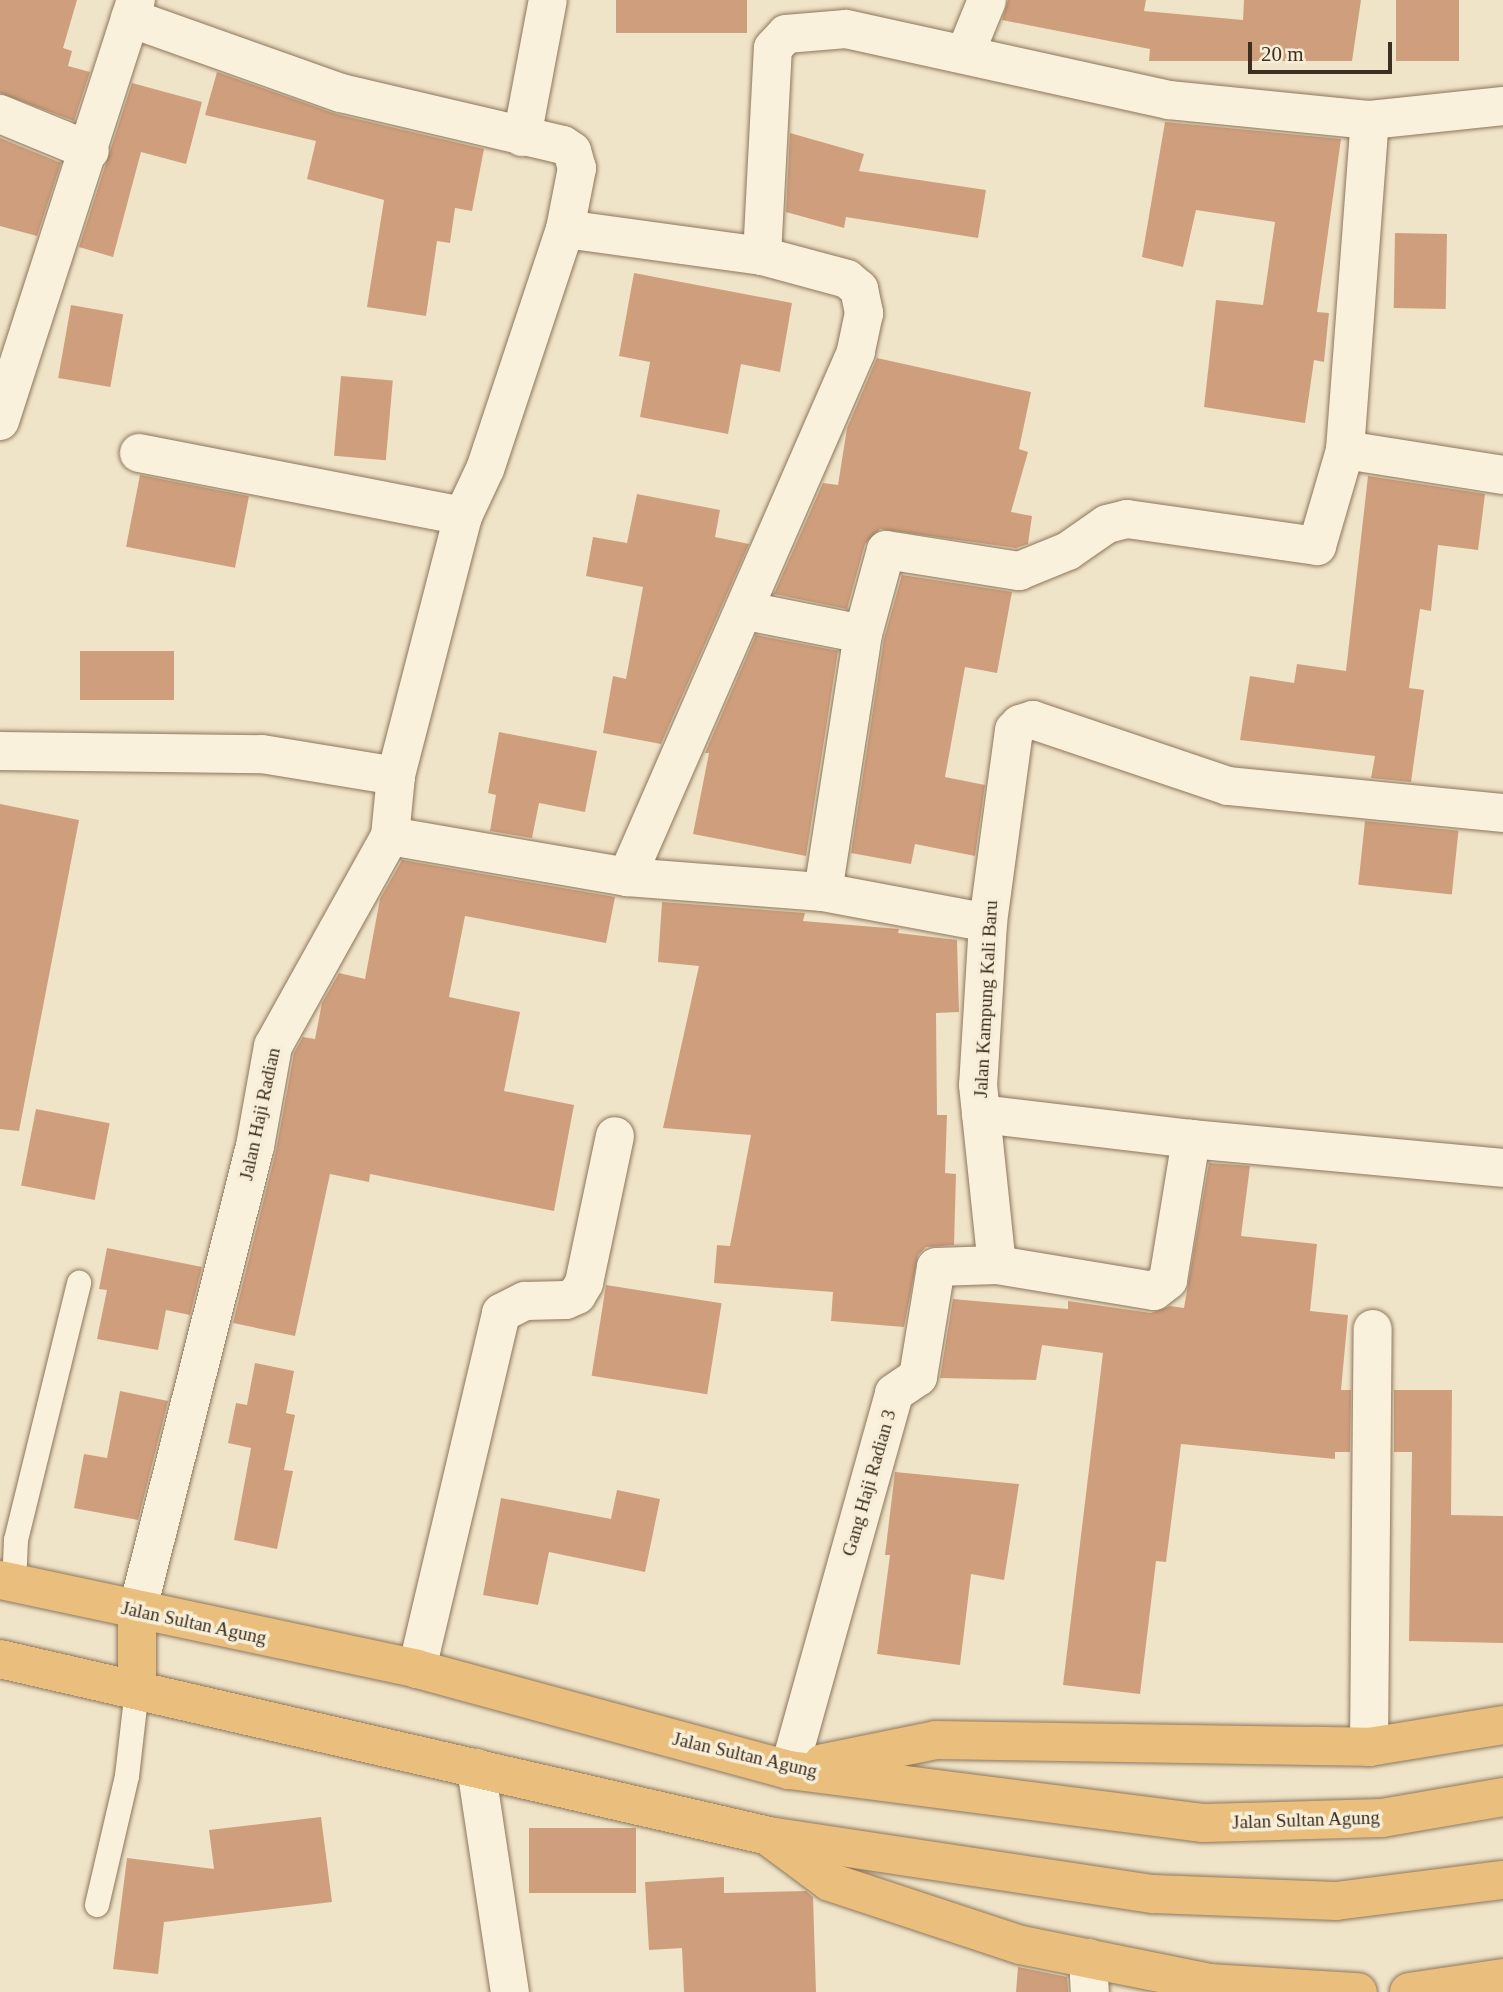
<!DOCTYPE html>
<html>
<head>
<meta charset="utf-8">
<style>
	body { margin:0 }
	#map { position:relative; width:1503px; height:1992px; overflow:hidden; background:#f0e4c8; font-family:"Times New Roman",serif }
	div>[style] { position:absolute }
	.building>* { inset:0; background:#cf9f7d; transform-origin:0 0 }
	.roads { filter:drop-shadow(0 0 2px #8d765c) drop-shadow(0 0 2px #8d765c) }
	.service>* { height:24px; margin:-12px; padding:0 12px; transform-origin:12px; border-radius:12px; background:#faf1dc }
	.minor>* { height:38px; margin:-19px; padding:0 19px; transform-origin:19px; border-radius:19px; background:#faf1dc }
	.trunk>* { height:38px; margin:-19px; padding:0 19px; transform-origin:19px; border-radius:19px; background:#eabe7c }
	span { translate:-50% -50%; white-space:nowrap; text-align:center; line-height:1.15; -webkit-text-stroke:7px #f7eed8; paint-order:stroke }
	.street-label { font-size:19px; color:#3d2e20 }
	.scale { position:absolute; left:1248px; top:42px; width:144px; height:32px; box-sizing:border-box; border:4px solid #3d2e20; border-top:0; padding-left:9px; font-size:21px; line-height:24px; white-space:nowrap; color:#3d2e20; -webkit-text-stroke:5px #f7eed8; paint-order:stroke }
</style>
</head>
<body>
<div id="map">
	<div class="building">
		<i style="clip-path:polygon(0 0,77px 0,63px 48px,72px 51px,68px 66px,90px 72px,74px 121px,0 93px)"></i>
		<i style="left:616px;top:0;width:131px;height:33px"></i>
		<i style="clip-path:polygon(1008px 0,1146px 0,1144px 11px,1243px 20px,1244px 0,1361px 0,1352px 61px,1149px 61px,1150px 49px,1002px 20px)"></i>
		<i style="left:1396px;top:0;width:63px;height:61px"></i>
		<i style="clip-path:polygon(217px 72px,336px 114px,484px 149px,472px 211px,455px 208px,450px 243px,437px 241px,426px 316px,367px 307px,384px 200px,307px 179px,316px 141px,205px 115px)"></i>
		<i style="clip-path:polygon(132px 83px,202px 102px,186px 164px,141px 152px,113px 257px,79px 247px)"></i>
		<i style="clip-path:polygon(1165px 122px,1341px 139px,1317px 312px,1329px 313px,1324px 362px,1314px 360px,1305px 423px,1204px 407px,1216px 300px,1263px 305px,1275px 222px,1196px 210px,1183px 267px,1142px 257px)"></i>
		<i style="clip-path:polygon(790px 133px,864px 154px,859px 171px,986px 190px,978px 238px,846px 217px,844px 228px,786px 212px)"></i>
		<i style="clip-path:polygon(0 138px,61px 163px,37px 236px,0 226px)"></i>
		<i style="left:1395px;top:233px;width:52px;height:75px;rotate:1deg"></i>
		<i style="clip-path:polygon(634px 273px,792px 303px,780px 372px,741px 364px,728px 434px,640px 417px,650px 362px,619px 356px)"></i>
		<i style="left:71px;top:305px;width:53px;height:74px;rotate:10deg"></i>
		<i style="clip-path:polygon(877px 358px,1031px 392px,1019px 449px,1028px 452px,1011px 512px,1032px 516px,1028px 544px,1016px 548px,880px 529px,865px 544px,847px 609px,774px 594px,823px 483px,838px 485px,847px 428px)"></i>
		<i style="left:341px;top:376px;width:52px;height:80px;rotate:5deg"></i>
		<i style="left:140px;top:475px;width:111px;height:73px;rotate:11deg"></i>
		<i style="clip-path:polygon(1368px 476px,1485px 494px,1478px 550px,1438px 545px,1431px 611px,1420px 609px,1409px 688px,1424px 690px,1411px 782px,1371px 778px,1375px 756px,1240px 740px,1250px 676px,1294px 683px,1297px 664px,1346px 671px)"></i>
		<i style="clip-path:polygon(637px 494px,720px 510px,715px 537px,749px 544px,661px 744px,603px 733px,613px 676px,626px 679px,643px 587px,586px 576px,593px 537px,627px 543px)"></i>
		<i style="clip-path:polygon(902px 575px,1012px 592px,997px 673px,965px 667px,945px 777px,985px 785px,975px 856px,915px 844px,911px 864px,851px 853px,884px 639px)"></i>
		<i style="clip-path:polygon(756px 635px,838px 651px,806px 856px,693px 834px,709px 753px,705px 753px)"></i>
		<i style="left:80px;top:651px;width:94px;height:49px"></i>
		<i style="clip-path:polygon(499px 732px,597px 751px,585px 812px,539px 803px,532px 838px,490px 831px,496px 795px,488px 793px)"></i>
		<i style="clip-path:polygon(0 804px,79px 820px,19px 1131px,0 1129px)"></i>
		<i style="left:1365px;top:821px;width:94px;height:64px;rotate:6deg"></i>
		<i style="clip-path:polygon(402px 860px,615px 897px,606px 943px,465px 916px,449px 997px,520px 1012px,504px 1091px,574px 1105px,554px 1211px,370px 1174px,369px 1182px,330px 1174px,295px 1336px,233px 1323px,276px 1151px,294px 1053px,303px 1037px,315px 1039px,322px 1003px,339px 973px,365px 979px,380px 899px)"></i>
		<i style="clip-path:polygon(662px 902px,805px 913px,803px 921px,899px 929px,898px 933px,957px 940px,959px 1012px,936px 1013px,937px 1115px,947px 1115px,945px 1173px,956px 1174px,954px 1245px,926px 1247px,918px 1255px,904px 1327px,831px 1321px,833px 1292px,714px 1283px,717px 1245px,730px 1246px,751px 1135px,663px 1128px,699px 966px,658px 962px)"></i>
		<i style="left:36px;top:1109px;width:75px;height:78px;rotate:11deg"></i>
		<i style="clip-path:polygon(1209px 1163px,1250px 1166px,1241px 1236px,1317px 1244px,1310px 1311px,1348px 1315px,1341px 1390px,1351px 1390px,1350px 1452px,1335px 1452px,1335px 1459px,1181px 1444px,1166px 1562px,1156px 1561px,1140px 1694px,1063px 1685px,1103px 1353px,1042px 1345px,1036px 1380px,940px 1378px,953px 1299px,1068px 1309px,1068px 1301px,1151px 1313px,1170px 1306px,1184px 1308px)"></i>
		<i style="clip-path:polygon(107px 1248px,202px 1267px,190px 1315px,166px 1310px,158px 1350px,97px 1339px,107px 1290px,99px 1289px)"></i>
		<i style="left:606px;top:1285px;width:117px;height:92px;rotate:9deg"></i>
		<i style="clip-path:polygon(255px 1363px,294px 1371px,286px 1413px,295px 1415px,284px 1470px,293px 1471px,277px 1549px,234px 1540px,251px 1448px,228px 1443px,236px 1403px,247px 1405px)"></i>
		<i style="clip-path:polygon(1394px 1390px,1452px 1390px,1451px 1515px,1503px 1516px,1503px 1643px,1409px 1641px,1412px 1452px,1394px 1452px)"></i>
		<i style="clip-path:polygon(120px 1391px,168px 1401px,138px 1520px,74px 1508px,84px 1454px,107px 1458px)"></i>
		<i style="clip-path:polygon(895px 1472px,1019px 1484px,1004px 1580px,971px 1574px,960px 1665px,877px 1654px,890px 1555px,885px 1555px)"></i>
		<i style="clip-path:polygon(617px 1490px,660px 1499px,645px 1572px,549px 1552px,538px 1605px,483px 1595px,501px 1498px,611px 1519px)"></i>
		<i style="clip-path:polygon(321px 1817px,332px 1902px,164px 1922px,158px 1974px,113px 1969px,127px 1858px,214px 1869px,209px 1830px)"></i>
		<i style="left:529px;top:1828px;width:107px;height:65px"></i>
		<i style="clip-path:polygon(724px 1877px,724px 1893px,806px 1891px,813px 1897px,816px 1992px,684px 1992px,682px 1948px,649px 1950px,645px 1882px)"></i>
		<i style="clip-path:polygon(1018px 1967px,1067px 1977px,1068px 1992px,1016px 1992px)"></i>
	</div>
	<div class="roads">
		<div class="service">
			<i style="left:14px;top:1584px;width:44px;rotate:-87.4deg"></i>
			<i style="left:16px;top:1540px;width:265px;rotate:-76.2deg"></i>
			<i style="left:97px;top:1905px;width:132px;rotate:-76.9deg"></i>
			<i style="left:127px;top:1776px;width:87px;rotate:-83.4deg"></i>
		</div>
		<div class="minor">
			<i style="left:130px;top:18px;width:224px;rotate:19.6deg"></i>
			<i style="left:341px;top:93px;width:228px;rotate:13.2deg"></i>
			<i style="left:563px;top:145px;width:11px;rotate:34deg"></i>
			<i style="left:572px;top:151px;width:18px;rotate:74deg"></i>
			<i style="left:577px;top:168px;width:62px;rotate:101.1deg"></i>
			<i style="left:565px;top:229px;width:253px;rotate:108.4deg"></i>
			<i style="left:485px;top:469px;width:52px;rotate:115.1deg"></i>
			<i style="left:463px;top:516px;width:268px;rotate:104.5deg"></i>
			<i style="left:396px;top:776px;width:60px;rotate:95.7deg"></i>
			<i style="left:390px;top:836px;width:240px;rotate:119.1deg"></i>
			<i style="left:273px;top:1046px;width:102px;rotate:100.2deg"></i>
			<i style="left:255px;top:1146px;width:480px;rotate:104.2deg"></i>
			<i style="left:965px;top:54px;width:58px;rotate:-67.8deg"></i>
			<i style="left:0;top:114px;width:97px;rotate:22.3deg"></i>
			<i style="left:522px;top:137px;width:139px;rotate:-79.3deg"></i>
			<i style="left:565px;top:229px;width:199px;rotate:7.8deg"></i>
			<i style="left:762px;top:256px;width:88px;rotate:15.1deg"></i>
			<i style="left:847px;top:279px;width:16px;rotate:40deg"></i>
			<i style="left:859px;top:289px;width:25px;rotate:78deg"></i>
			<i style="left:864px;top:313px;width:40px;rotate:102deg"></i>
			<i style="left:856px;top:352px;width:573px;rotate:113.57deg"></i>
			<i style="left:762px;top:256px;width:208px;rotate:-87deg"></i>
			<i style="left:773px;top:48px;width:19px;rotate:-47deg"></i>
			<i style="left:786px;top:34px;width:60px;rotate:-4.8deg"></i>
			<i style="left:846px;top:29px;width:331px;rotate:12.4deg"></i>
			<i style="left:1169px;top:100px;width:202px;rotate:5.7deg"></i>
			<i style="left:1370px;top:120px;width:134px;rotate:-6deg"></i>
			<i style="left:0;top:421px;width:442px;rotate:-72.1deg"></i>
			<i style="left:1345px;top:450px;width:160px;rotate:9deg"></i>
			<i style="left:139px;top:453px;width:330px;rotate:11deg"></i>
			<i style="left:747px;top:611px;width:118px;rotate:11.2deg"></i>
			<i style="left:0;top:751px;width:262px;rotate:0.7deg"></i>
			<i style="left:262px;top:754px;width:136px;rotate:9.3deg"></i>
			<i style="left:1503px;top:813px;width:276px;rotate:-174.4deg"></i>
			<i style="left:1228px;top:786px;width:206px;rotate:-161.3deg"></i>
			<i style="left:1033px;top:720px;width:14px;rotate:163deg"></i>
			<i style="left:1020px;top:724px;width:8px;rotate:135deg"></i>
			<i style="left:1014px;top:730px;width:195px;rotate:97.7deg"></i>
			<i style="left:988px;top:923px;width:162px;rotate:93.5deg"></i>
			<i style="left:978px;top:1085px;width:181px;rotate:84deg"></i>
			<i style="left:997px;top:1265px;width:159px;rotate:9.4deg"></i>
			<i style="left:1154px;top:1291px;width:18px;rotate:-38deg"></i>
			<i style="left:1168px;top:1280px;width:143px;rotate:-80.7deg"></i>
			<i style="left:1191px;top:1139px;width:313px;rotate:5.3deg"></i>
			<i style="left:390px;top:836px;width:241px;rotate:9.8deg"></i>
			<i style="left:627px;top:877px;width:197px;rotate:4.4deg"></i>
			<i style="left:823px;top:892px;width:261px;rotate:-81.2deg"></i>
			<i style="left:863px;top:634px;width:87px;rotate:-74.7deg"></i>
			<i style="left:886px;top:550px;width:135px;rotate:9deg"></i>
			<i style="left:1019px;top:571px;width:53px;rotate:-22.2deg"></i>
			<i style="left:1068px;top:551px;width:47px;rotate:-34.7deg"></i>
			<i style="left:1107px;top:524px;width:21px;rotate:-14deg"></i>
			<i style="left:1127px;top:519px;width:192px;rotate:8.1deg"></i>
			<i style="left:1317px;top:546px;width:100px;rotate:-73.7deg"></i>
			<i style="left:1345px;top:450px;width:331px;rotate:-85.7deg"></i>
			<i style="left:823px;top:892px;width:168px;rotate:10.6deg"></i>
			<i style="left:981px;top:1114px;width:211px;rotate:6.8deg"></i>
			<i style="left:417px;top:1669px;width:366px;rotate:-76.7deg"></i>
			<i style="left:501px;top:1313px;width:27px;rotate:-27deg"></i>
			<i style="left:525px;top:1301px;width:41px;rotate:-1.4deg"></i>
			<i style="left:566px;top:1300px;width:12px;rotate:-24deg"></i>
			<i style="left:577px;top:1295px;width:14px;rotate:-60deg"></i>
			<i style="left:584px;top:1283px;width:150px;rotate:-78.1deg"></i>
			<i style="left:1369px;top:1747px;width:418px;rotate:-89.5deg"></i>
			<i style="left:476px;top:1768px;width:227px;rotate:81.4deg"></i>
			<i style="left:789px;top:1770px;width:391px;rotate:-74.4deg"></i>
			<i style="left:894px;top:1393px;width:29px;rotate:-34deg"></i>
			<i style="left:918px;top:1377px;width:111px;rotate:-80.7deg"></i>
			<i style="left:936px;top:1267px;width:61px;rotate:-1.9deg"></i>
			<i style="left:1088px;top:1958px;width:34px;rotate:87deg"></i>
		</div>
		<div class="trunk">
			<i style="left:0;top:1580px;width:426px;rotate:12deg"></i>
			<i style="left:417px;top:1669px;width:385px;rotate:15.2deg"></i>
			<i style="left:789px;top:1770px;width:418px;rotate:7.3deg"></i>
			<i style="left:1204px;top:1823px;width:178px;rotate:-1.6deg"></i>
			<i style="left:1382px;top:1818px;width:123px;rotate:-9.8deg"></i>
			<i style="left:0;top:1659px;width:789px;rotate:12.96deg"></i>
			<i style="left:769px;top:1836px;width:389px;rotate:8.6deg"></i>
			<i style="left:1154px;top:1894px;width:182px;rotate:2.2deg"></i>
			<i style="left:1336px;top:1901px;width:168px;rotate:-7.2deg"></i>
			<i style="left:137px;top:1690px;width:79px;rotate:-90deg"></i>
			<i style="left:823px;top:1763px;width:115px;rotate:-11.5deg"></i>
			<i style="left:936px;top:1740px;width:433px;rotate:0.9deg"></i>
			<i style="left:1369px;top:1747px;width:136px;rotate:-9.3deg"></i>
			<i style="left:772px;top:1839px;width:72px;rotate:36.6deg"></i>
			<i style="left:830px;top:1882px;width:201px;rotate:18.3deg"></i>
			<i style="left:1021px;top:1945px;width:192px;rotate:11.4deg"></i>
			<i style="left:1209px;top:1983px;width:149px;rotate:3.5deg"></i>
			<i style="left:1409px;top:1992px;width:95px;rotate:-8.5deg"></i>
		</div>
	</div>
	<div class="street-label">
		<span style="left:986px;top:999px;rotate:-87deg">Jalan Kampung Kali Baru</span>
		<span style="left:260px;top:1114px;rotate:-78deg">Jalan Haji Radian</span>
		<span style="left:869px;top:1483px;rotate:-74deg">Gang Haji Radian 3</span>
		<span style="left:194px;top:1623px;rotate:12deg">Jalan Sultan Agung</span>
		<span style="left:745px;top:1755px;rotate:13deg">Jalan Sultan Agung</span>
		<span style="left:1306px;top:1820px;rotate:-2deg">Jalan Sultan Agung</span>
	</div>
	<div class="scale">20 m</div>
</div>
</body>
</html>
